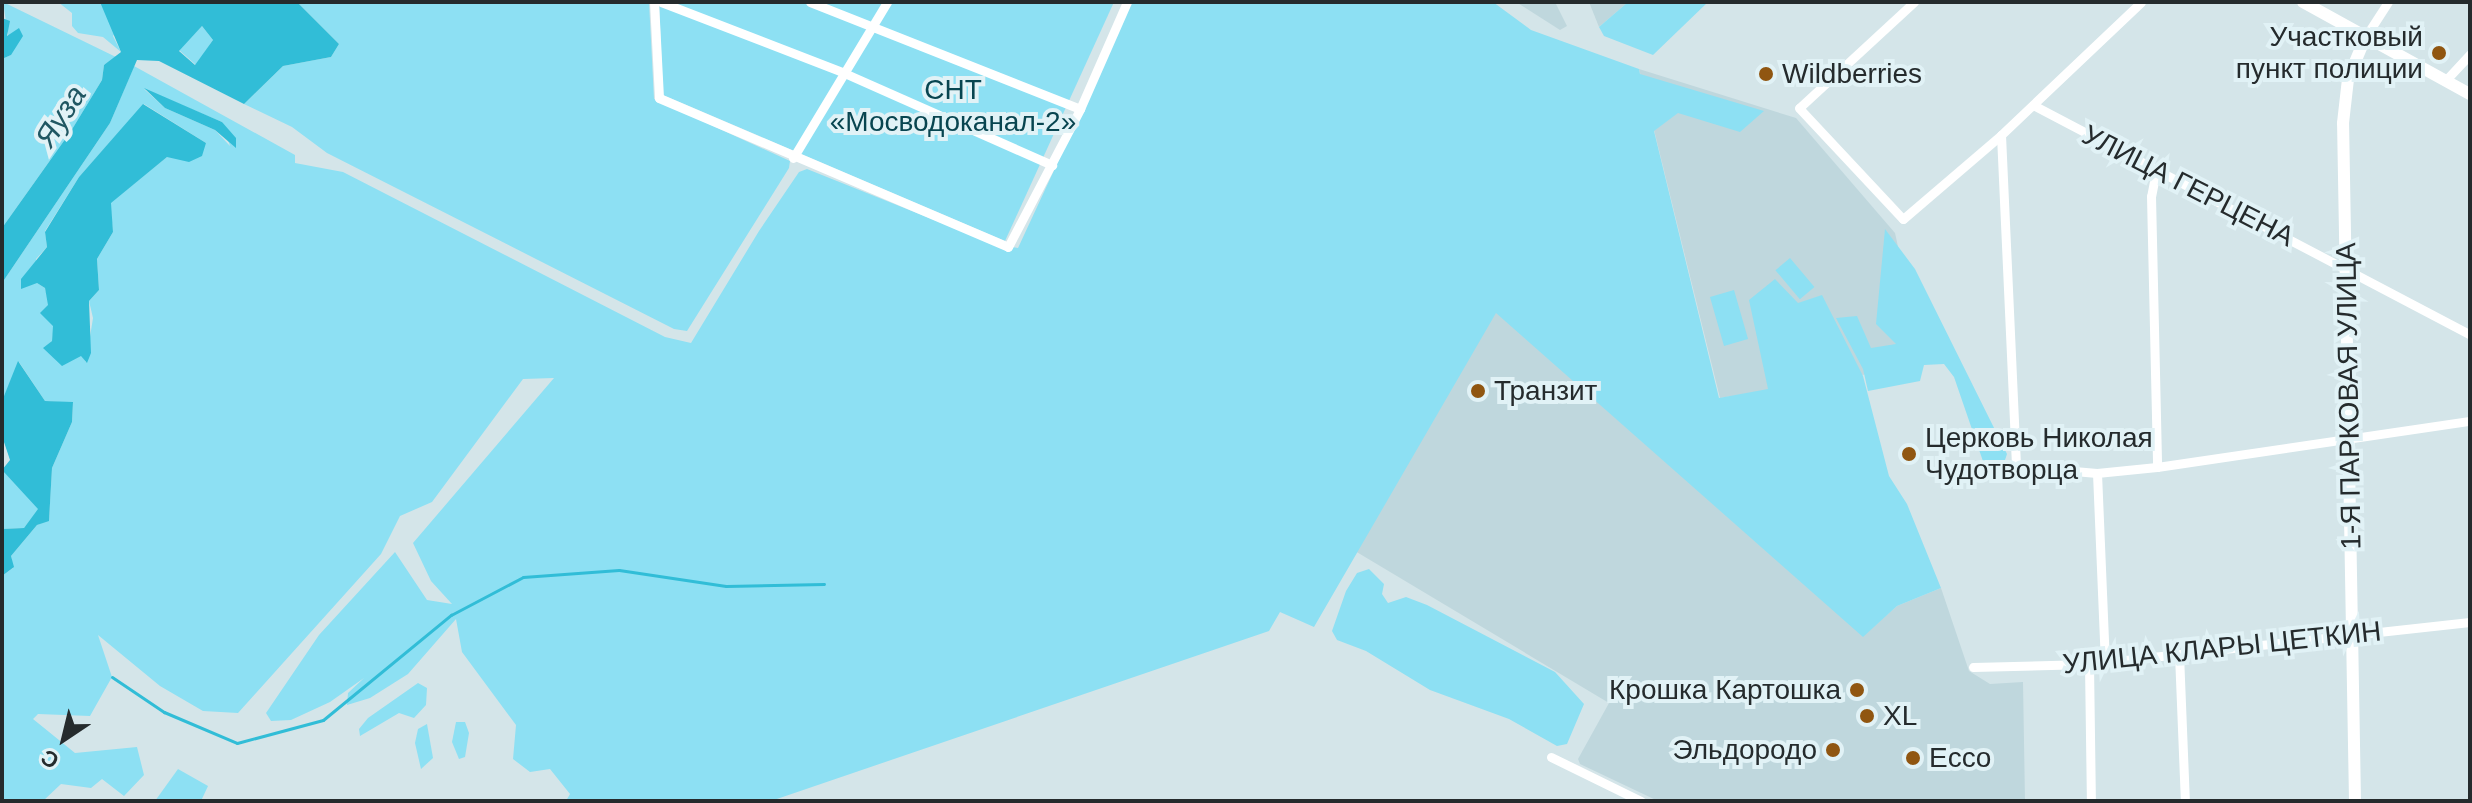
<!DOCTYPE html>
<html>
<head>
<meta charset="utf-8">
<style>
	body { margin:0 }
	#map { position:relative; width:2472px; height:803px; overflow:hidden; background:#d4e5e9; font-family:Arial,sans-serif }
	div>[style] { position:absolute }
	.built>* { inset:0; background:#bfd7dd }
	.green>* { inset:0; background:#8de0f3; transform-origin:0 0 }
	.water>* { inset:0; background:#31bdd7 }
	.stream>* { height:3px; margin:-1.5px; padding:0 1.5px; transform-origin:1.5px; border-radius:1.5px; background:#31bdd7 }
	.minor>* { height:9px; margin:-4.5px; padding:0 4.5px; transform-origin:4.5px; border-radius:4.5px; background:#fff }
	.tertiary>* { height:12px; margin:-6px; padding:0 6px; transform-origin:6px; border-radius:6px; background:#fff }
	.dots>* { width:22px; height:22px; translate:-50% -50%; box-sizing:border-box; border:4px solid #e1f2f6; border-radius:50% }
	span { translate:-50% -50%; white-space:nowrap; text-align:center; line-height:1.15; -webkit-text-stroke:8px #e1f2f6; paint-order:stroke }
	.poi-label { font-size:28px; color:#252b2d }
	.right { translate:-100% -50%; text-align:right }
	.left { translate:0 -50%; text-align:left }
	.park-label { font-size:28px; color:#084550 }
	.street-label { font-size:28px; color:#252b2d }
	.water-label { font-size:30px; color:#205762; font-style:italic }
	.frame { position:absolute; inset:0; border:4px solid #252b2d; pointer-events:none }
	.north { position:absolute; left:24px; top:699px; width:80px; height:80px; -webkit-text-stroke:6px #e1f2f6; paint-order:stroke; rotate:215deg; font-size:22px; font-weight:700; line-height:32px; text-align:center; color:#252b2d }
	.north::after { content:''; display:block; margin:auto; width:28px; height:36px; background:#252b2d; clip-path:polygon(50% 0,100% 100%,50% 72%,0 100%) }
</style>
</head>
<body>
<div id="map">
	<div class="built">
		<i style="clip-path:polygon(1516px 2px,1555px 2px,1567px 26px,1560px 30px)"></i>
		<i style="clip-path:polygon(1589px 2px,1628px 2px,1599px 27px)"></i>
		<i style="clip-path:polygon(1639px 69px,1796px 118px,1895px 233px,1924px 365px,1720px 398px)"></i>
		<i style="clip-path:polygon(1496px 312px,1863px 636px,1897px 606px,1941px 588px,1969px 671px,1990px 684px,2023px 682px,2025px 801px,1658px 801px,1580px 764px,1578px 759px,1609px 703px,1355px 551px)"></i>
	</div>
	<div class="green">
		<i style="clip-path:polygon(3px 2px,118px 58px,104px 65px,102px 80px,71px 131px,2px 228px,2px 59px,11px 55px)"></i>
		<i style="clip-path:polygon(58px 2px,143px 2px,113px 36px,121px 52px,103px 37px,78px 33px,72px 26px,72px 13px)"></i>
		<i style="clip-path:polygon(297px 2px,649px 2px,654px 99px,790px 161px,789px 168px,687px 331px,674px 329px,327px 153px,292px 127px,244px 104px,283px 66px,331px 57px,339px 44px)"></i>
		<i style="clip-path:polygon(659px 2px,1114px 2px,1005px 241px,663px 95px)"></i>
		<i style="clip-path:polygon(evenodd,1132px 2px,1493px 2px,1531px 30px,1639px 69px,1640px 74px,1764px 111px,1740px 132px,1678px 113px,1654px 131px,1719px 398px,1768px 389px,1749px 300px,1775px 279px,1798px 303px,1822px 295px,1863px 376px,1889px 476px,1907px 504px,1941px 588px,1897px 606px,1863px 637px,1496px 313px,1314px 627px,1280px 612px,1269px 631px,771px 801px,566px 801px,570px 794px,550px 769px,530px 772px,513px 759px,516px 725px,462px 652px,456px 619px,408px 674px,370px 698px,347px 705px,348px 693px,364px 678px,330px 702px,291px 720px,271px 721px,266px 713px,319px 635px,395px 552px,427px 600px,452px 604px,431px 581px,413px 543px,554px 378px,523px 379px,432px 502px,400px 516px,381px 554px,238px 713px,203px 711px,160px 686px,98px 635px,112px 677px,90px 716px,38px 714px,33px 719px,75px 753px,137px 747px,144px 775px,124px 796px,102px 779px,91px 788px,61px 784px,43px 801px,2px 801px,2px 576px,13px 568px,11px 556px,37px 525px,49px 520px,52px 468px,72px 422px,73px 403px,45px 401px,19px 362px,2px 401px,2px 283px,110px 123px,134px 66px,295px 155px,295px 163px,343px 172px,665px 337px,691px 343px,759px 231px,799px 172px,807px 169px,994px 244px,1018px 248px,1132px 2px,144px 89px,222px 122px,230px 146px,215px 130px,165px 108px,144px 89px,1132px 2px,144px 104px,206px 143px,167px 157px,110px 203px,113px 232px,97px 259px,99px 290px,89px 301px,93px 318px,86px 362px,81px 355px,44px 349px,52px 341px,54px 326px,45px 288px,37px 283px,36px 259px,47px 247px,45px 231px,79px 177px,144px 104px)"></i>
		<i style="clip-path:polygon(1628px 2px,1708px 2px,1653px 55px,1604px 36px,1599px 27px)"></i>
		<i style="clip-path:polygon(202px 26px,213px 40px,196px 65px,179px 50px)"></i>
		<i style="clip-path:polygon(1885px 229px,1915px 269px,2007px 454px,2002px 469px,1986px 470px,1954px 377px,1944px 364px,1924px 365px,1920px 381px,1868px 391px,1863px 369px,1836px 318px,1857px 316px,1871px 348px,1896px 344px,1876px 324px)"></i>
		<i style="left:1790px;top:258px;width:38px;height:19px;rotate:50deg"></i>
		<i style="left:1734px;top:290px;width:51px;height:25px;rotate:74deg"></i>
		<i style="clip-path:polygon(2px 470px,39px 509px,24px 528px,2px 529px)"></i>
		<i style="clip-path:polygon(1369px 569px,1384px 584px,1382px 594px,1388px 603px,1406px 597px,1427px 605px,1555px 672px,1584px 704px,1567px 744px,1557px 746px,1509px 719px,1430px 690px,1366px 651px,1337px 640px,1332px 631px,1346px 591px,1357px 573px)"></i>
		<i style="clip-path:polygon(418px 683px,427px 688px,426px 705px,414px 718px,399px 713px,360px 736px,359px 729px,368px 718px)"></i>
		<i style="clip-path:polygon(456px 722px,465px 722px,469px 733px,465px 757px,459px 759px,452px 742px)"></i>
		<i style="clip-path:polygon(427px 724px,433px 758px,421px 769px,415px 743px,418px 729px)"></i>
		<i style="clip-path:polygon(178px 769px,208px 786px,201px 801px,155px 801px)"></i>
	</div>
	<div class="water">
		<i style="clip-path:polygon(evenodd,100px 2px,297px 2px,339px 44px,331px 57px,283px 66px,244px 104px,159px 61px,137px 60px,110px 123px,2px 283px,2px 228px,71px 131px,102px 80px,104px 65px,121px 52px,100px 2px,202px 26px,213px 40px,195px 65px,179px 51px,202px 26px)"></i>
		<i style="clip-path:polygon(2px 18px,10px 21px,7px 36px,19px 28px,23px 36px,11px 55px,2px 59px)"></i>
		<i style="clip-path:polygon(144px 88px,222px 122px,236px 138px,236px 148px,215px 130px,165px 108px)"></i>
		<i style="clip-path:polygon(143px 104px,206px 143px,202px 156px,189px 162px,167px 157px,111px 203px,113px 232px,97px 259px,99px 290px,89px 301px,91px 353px,87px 363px,81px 356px,62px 366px,43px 348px,52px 341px,53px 326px,40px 313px,48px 305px,45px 288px,37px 283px,21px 289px,21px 279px,47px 247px,45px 232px,79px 177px)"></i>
		<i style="clip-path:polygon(18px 361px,45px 401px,73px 402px,72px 422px,52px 468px,49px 521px,37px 525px,11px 556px,14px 567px,2px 576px,2px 529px,24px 528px,38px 509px,2px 470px,10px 460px,2px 436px,2px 401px)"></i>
	</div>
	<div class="stream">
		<i style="left:112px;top:677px;width:63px;rotate:33.9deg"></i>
		<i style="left:164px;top:712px;width:79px;rotate:23deg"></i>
		<i style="left:237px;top:743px;width:89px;rotate:-15deg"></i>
		<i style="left:323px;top:720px;width:166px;rotate:-39.4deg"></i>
		<i style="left:451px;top:615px;width:81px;rotate:-27.8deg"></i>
		<i style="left:523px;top:577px;width:96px;rotate:-4.2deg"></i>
		<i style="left:619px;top:570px;width:108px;rotate:8.5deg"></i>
		<i style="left:726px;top:586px;width:98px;rotate:-1.2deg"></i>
	</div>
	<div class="minor">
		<i style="left:654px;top:2px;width:96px;rotate:87deg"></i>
		<i style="left:659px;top:98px;width:379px;rotate:23.1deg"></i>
		<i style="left:1008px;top:247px;width:156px;rotate:-62.4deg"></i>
		<i style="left:1080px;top:109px;width:117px;rotate:-66.3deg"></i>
		<i style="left:661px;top:2px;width:194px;rotate:21.1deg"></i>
		<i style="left:842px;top:72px;width:230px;rotate:23.9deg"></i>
		<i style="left:810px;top:2px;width:290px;rotate:21.6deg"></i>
		<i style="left:1914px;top:2px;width:156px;rotate:137.3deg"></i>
		<i style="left:1799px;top:108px;width:152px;rotate:46.9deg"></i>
		<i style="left:1903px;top:219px;width:129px;rotate:-40.6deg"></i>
		<i style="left:2001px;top:135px;width:193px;rotate:-43.5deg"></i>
		<i style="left:2366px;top:36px;width:40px;rotate:-57.1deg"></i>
		<i style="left:2445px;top:81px;width:37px;rotate:-47deg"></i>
		<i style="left:2033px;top:105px;width:493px;rotate:27.7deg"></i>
		<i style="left:2001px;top:135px;width:331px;rotate:87.4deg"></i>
		<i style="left:2016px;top:466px;width:81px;rotate:4.9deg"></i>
		<i style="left:2097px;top:473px;width:60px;rotate:-5.7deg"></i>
		<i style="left:2157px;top:467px;width:316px;rotate:-8.4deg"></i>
		<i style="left:793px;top:158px;width:182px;rotate:-58.9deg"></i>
		<i style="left:2156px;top:171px;width:25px;rotate:101deg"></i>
		<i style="left:2151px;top:196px;width:271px;rotate:88.7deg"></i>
		<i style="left:2097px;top:473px;width:189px;rotate:87.6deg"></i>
		<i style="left:2179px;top:654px;width:147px;rotate:87.7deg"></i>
		<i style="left:2089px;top:664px;width:137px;rotate:89.2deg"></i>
		<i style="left:1973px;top:667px;width:116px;rotate:-1.5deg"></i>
		<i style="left:2089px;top:664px;width:383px;rotate:-6.3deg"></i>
		<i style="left:1551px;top:757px;width:100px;rotate:26.1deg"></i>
	</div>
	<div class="tertiary">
		<i style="left:2303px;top:2px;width:191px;rotate:28.9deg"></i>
		<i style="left:2355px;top:801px;width:678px;rotate:-91.01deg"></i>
		<i style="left:2343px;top:123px;width:44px;rotate:-83.5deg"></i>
		<i style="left:2348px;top:79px;width:47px;rotate:-67.3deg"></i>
	</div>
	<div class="dots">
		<i style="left:2439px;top:53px;background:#905611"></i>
		<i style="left:1766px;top:74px;background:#905611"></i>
		<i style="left:1478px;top:391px;background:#905611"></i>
		<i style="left:1909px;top:454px;background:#905611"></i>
		<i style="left:1857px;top:690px;background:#905611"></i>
		<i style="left:1867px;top:716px;background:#905611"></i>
		<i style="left:1833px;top:750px;background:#905611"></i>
		<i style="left:1913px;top:758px;background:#905611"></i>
	</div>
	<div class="poi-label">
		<span class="right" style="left:2423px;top:53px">Участковый<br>пункт полиции</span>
		<span class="left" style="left:1782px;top:74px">Wildberries</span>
		<span class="left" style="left:1494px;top:391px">Транзит</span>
		<span class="left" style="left:1925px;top:454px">Церковь Николая<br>Чудотворца</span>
		<span class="right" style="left:1841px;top:690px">Крошка Картошка</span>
		<span class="left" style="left:1883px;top:716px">XL</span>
		<span class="right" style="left:1817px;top:750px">Эльдородо</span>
		<span class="left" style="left:1929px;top:758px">Ecco</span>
	</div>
	<div class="park-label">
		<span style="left:953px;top:106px">СНТ<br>«Мосводоканал-2»</span>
	</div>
	<div class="street-label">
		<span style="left:2188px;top:186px;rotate:27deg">УЛИЦА ГЕРЦЕНА</span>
		<span style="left:2349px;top:396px;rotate:-91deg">1-Я ПАРКОВАЯ УЛИЦА</span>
		<span style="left:2222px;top:648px;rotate:-6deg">УЛИЦА КЛАРЫ ЦЕТКИН</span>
	</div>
	<div class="water-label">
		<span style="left:61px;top:116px;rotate:-57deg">Яуза</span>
	</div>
	<div class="frame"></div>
	<div class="north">С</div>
</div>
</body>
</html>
